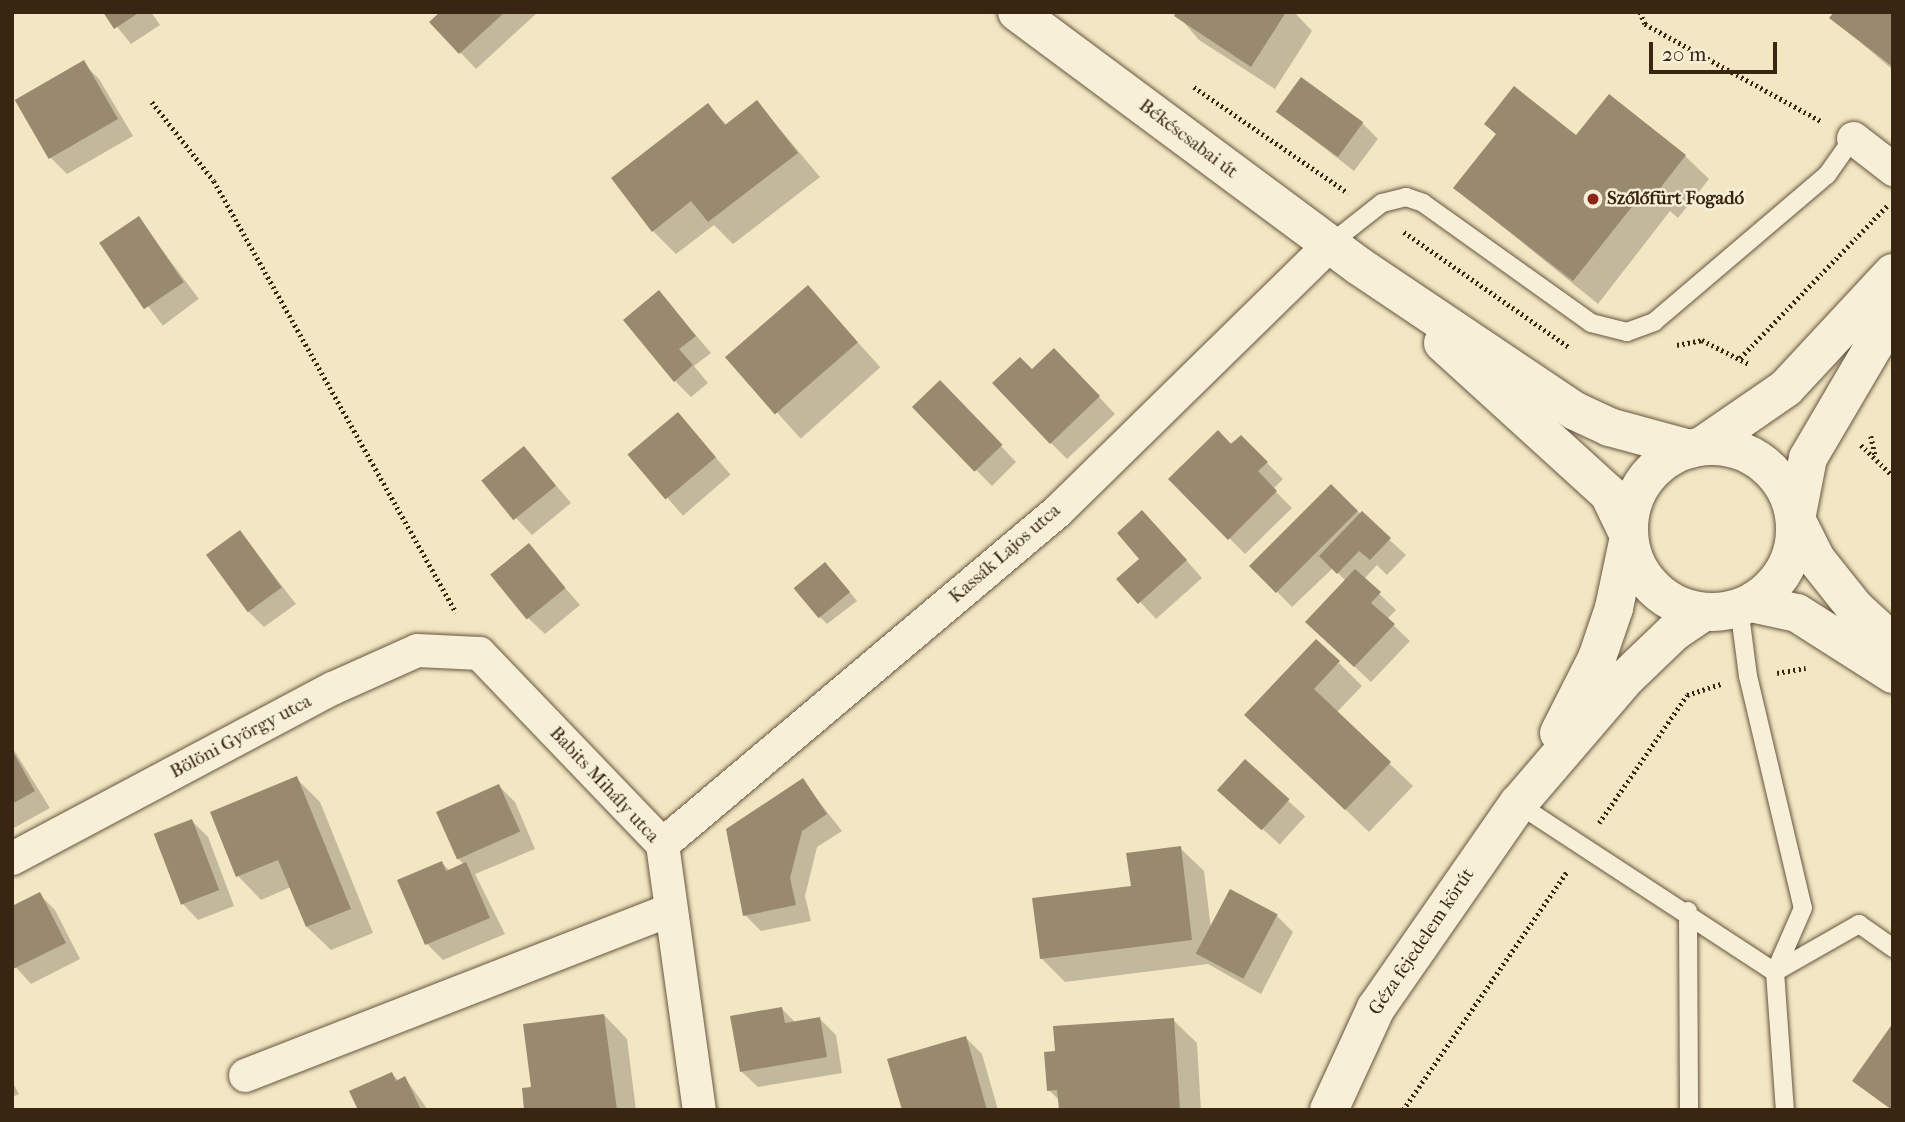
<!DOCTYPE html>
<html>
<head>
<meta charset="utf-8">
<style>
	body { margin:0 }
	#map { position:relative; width:1905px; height:1122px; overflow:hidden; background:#f3e7c3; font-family:"IM FELL French Canon",serif }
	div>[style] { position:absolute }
	.shadow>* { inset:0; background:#0003; transform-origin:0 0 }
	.building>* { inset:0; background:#998a6f; transform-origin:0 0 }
	.path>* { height:4.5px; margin-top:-2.25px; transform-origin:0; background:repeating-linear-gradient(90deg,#382613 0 2px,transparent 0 5.5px) }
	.roads { filter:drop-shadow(0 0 2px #67563f) drop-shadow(0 0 2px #67563f) }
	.lane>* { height:18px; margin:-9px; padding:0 9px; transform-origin:9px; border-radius:9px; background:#f7efd8 }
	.street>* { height:33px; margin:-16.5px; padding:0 16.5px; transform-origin:16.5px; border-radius:16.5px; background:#f7efd8 }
	.secondary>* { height:38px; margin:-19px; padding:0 19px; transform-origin:19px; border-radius:19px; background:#f7efd8 }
	.secondary>.ring { margin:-19px; padding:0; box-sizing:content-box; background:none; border:38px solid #f7efd8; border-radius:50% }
	.dots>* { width:19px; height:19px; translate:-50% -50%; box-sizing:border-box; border:4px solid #f7efd8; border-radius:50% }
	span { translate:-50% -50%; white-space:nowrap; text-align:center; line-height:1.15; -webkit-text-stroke:5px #f7efd8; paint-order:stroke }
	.street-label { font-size:19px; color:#382613 }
	.poi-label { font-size:19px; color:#382613; font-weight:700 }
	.left { translate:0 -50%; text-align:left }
	.frame { position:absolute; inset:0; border:14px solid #382613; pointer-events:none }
	.scale { position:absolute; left:1649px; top:42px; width:128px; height:32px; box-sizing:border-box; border:4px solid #382613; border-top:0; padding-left:9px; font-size:21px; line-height:24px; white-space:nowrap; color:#382613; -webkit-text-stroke:5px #f7efd8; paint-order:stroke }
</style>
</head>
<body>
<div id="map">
	<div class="shadow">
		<i style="clip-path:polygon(105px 12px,151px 12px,160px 25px,131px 44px)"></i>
		<i style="clip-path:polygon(443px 12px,538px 12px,476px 69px,432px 22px)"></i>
		<i style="clip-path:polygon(1175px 12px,1294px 12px,1312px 31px,1275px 89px,1199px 40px)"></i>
		<i style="clip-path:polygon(1893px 12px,1893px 70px,1832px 18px)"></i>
		<i style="clip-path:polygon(83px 63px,99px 79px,133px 136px,67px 174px,51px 158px)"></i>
		<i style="clip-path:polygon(757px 102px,820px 177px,733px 244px,714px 225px,676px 254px,653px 231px,708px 106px,727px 125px)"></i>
		<i style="clip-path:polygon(1278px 112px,1362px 123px,1378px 139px,1354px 171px)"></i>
		<i style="clip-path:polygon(1486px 124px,1685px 156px,1709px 179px,1678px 218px,1670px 211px,1598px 304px,1455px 188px,1497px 135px)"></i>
		<i style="left:138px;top:218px;width:101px;height:45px;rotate:53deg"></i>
		<i style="left:808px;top:287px;width:108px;height:107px;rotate:48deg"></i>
		<i style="clip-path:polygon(659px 292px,711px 353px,694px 366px,708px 383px,691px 397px,675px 381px)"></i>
		<i style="clip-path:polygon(1070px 366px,1115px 414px,1067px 459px,1051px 443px,1032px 371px)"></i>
		<i style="clip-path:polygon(956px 398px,1016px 462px,992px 486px,914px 407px)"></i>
		<i style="left:678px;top:414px;width:80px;height:63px;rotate:49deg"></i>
		<i style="clip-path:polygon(1241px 437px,1283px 479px,1273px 489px,1292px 508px,1245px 554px,1171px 479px)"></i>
		<i style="clip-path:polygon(524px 448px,571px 503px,532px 535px,516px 518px)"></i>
		<i style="clip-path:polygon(1331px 487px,1406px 555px,1387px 575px,1377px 565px,1364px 579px,1396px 610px,1387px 619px,1410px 641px,1371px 682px,1324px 638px,1346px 581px,1333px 568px,1292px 607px,1251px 565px)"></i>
		<i style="clip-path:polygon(1158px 528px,1202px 578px,1156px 619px,1119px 579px,1142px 559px)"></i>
		<i style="clip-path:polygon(240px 532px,296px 604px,264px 627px,248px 611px)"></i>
		<i style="clip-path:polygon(528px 545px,580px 605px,545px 634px,528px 618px)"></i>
		<i style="clip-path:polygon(833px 572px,857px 601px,827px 624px,819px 616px)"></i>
		<i style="clip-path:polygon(1339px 663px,1362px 686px,1336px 713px,1413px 786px,1369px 832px,1247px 715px)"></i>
		<i style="clip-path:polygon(12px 747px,50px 808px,12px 829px)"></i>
		<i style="left:1245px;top:762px;width:81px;height:38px;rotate:42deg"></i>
		<i style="clip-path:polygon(296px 778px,320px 802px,373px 933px,331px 950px,307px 927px,291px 887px,261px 900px,238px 876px,212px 813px)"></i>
		<i style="clip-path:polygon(802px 780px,842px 831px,817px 847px,805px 896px,811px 921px,761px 931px,745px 915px)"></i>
		<i style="clip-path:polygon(499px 786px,515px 802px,535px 849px,475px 874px,505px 934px,443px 960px,427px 944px,442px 863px,450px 871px,464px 865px,458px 858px)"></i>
		<i style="clip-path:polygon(192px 821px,208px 837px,234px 906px,198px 920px,182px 903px)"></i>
		<i style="clip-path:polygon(1180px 848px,1204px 871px,1211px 929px,1230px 891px,1277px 916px,1293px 932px,1261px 994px,1208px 964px,1065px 982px,1041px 958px)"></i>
		<i style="clip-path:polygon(39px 894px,55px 910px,80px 959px,31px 984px,12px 963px,12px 908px)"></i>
		<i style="clip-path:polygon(782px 1009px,796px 1023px,820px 1019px,836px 1035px,842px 1073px,758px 1087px,741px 1071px)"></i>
		<i style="clip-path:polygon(604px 1015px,627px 1039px,636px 1110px,526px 1110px,533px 1088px)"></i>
		<i style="clip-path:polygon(1173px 1020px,1197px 1043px,1201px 1110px,1061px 1110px,1060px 1101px,1049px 1090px)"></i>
		<i style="clip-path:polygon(966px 1038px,982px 1054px,998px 1110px,904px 1110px)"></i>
		<i style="clip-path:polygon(392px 1074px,399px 1081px,405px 1078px,428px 1110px,360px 1110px)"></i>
		<i style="clip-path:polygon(12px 1081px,19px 1094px,12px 1097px)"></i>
	</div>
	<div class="building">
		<i style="clip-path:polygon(103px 12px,140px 12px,114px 29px)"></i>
		<i style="clip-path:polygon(440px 12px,505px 12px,459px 54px,429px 22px)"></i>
		<i style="clip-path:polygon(1176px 12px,1286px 12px,1251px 67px,1174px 16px)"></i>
		<i style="clip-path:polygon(1834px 12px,1893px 12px,1893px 67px,1829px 18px)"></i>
		<i style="left:84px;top:60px;width:68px;height:80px;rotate:60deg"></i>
		<i style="left:1301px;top:77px;width:77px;height:43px;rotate:36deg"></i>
		<i style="clip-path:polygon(1514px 86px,1576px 135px,1609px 94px,1686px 155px,1654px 196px,1646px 189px,1573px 281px,1453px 188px,1496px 134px,1484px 124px)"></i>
		<i style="clip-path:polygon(757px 100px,798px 153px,708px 222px,691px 201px,652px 232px,611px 178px,708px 103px,725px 125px)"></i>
		<i style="left:139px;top:216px;width:80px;height:48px;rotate:56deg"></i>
		<i style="left:808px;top:285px;width:76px;height:110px;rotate:49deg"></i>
		<i style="clip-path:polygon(659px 290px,696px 336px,679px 349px,693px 365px,674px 382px,623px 320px)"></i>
		<i style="clip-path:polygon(1054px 348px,1100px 396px,1050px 444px,992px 383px,1020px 357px,1032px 369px)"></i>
		<i style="left:940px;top:380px;width:90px;height:39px;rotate:46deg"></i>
		<i style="left:678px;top:412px;width:59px;height:66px;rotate:50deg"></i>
		<i style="clip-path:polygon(1218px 430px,1231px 444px,1241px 435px,1268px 462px,1258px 471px,1277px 491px,1228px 540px,1168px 479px)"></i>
		<i style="left:524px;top:446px;width:51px;height:55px;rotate:51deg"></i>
		<i style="left:1331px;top:484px;width:38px;height:116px;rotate:45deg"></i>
		<i style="clip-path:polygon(1142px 510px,1187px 560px,1138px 604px,1116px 579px,1139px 559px,1117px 533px)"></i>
		<i style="clip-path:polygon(1362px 511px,1391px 538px,1370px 560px,1359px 551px,1337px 574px,1319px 556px)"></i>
		<i style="left:240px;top:530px;width:71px;height:42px;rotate:54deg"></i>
		<i style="left:529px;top:543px;width:58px;height:50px;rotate:51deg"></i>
		<i style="left:825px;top:562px;width:39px;height:41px;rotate:50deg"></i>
		<i style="clip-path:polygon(1355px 569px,1381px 592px,1371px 603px,1395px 624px,1354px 667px,1305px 622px)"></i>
		<i style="clip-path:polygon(1316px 639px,1340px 661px,1314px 689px,1391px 762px,1345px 810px,1244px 715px)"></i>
		<i style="clip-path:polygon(12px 750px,35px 791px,12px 804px)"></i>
		<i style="left:1245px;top:759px;width:60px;height:42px;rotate:42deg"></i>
		<i style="clip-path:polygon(297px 776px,351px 909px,306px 927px,278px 860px,236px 877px,210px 812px)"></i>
		<i style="clip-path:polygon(803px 778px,827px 814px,802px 831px,790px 878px,796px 905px,743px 916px,726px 829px)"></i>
		<i style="left:499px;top:784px;width:52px;height:69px;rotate:66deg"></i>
		<i style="left:192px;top:819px;width:76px;height:41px;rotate:69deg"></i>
		<i style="clip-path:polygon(1181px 846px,1192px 940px,1040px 959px,1032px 898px,1131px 886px,1126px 853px)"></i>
		<i style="clip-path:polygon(442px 861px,446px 871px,466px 862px,490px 918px,425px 945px,397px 880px)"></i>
		<i style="left:1230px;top:889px;width:54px;height:73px;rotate:28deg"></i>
		<i style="clip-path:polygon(40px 892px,66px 943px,13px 969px,12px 906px)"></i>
		<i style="clip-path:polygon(782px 1007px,785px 1023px,820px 1017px,827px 1057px,740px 1072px,730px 1016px)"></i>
		<i style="clip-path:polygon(604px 1014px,617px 1110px,524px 1110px,522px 1088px,531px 1087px,523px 1024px)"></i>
		<i style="clip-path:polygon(1174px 1018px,1180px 1109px,1059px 1110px,1057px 1090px,1047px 1091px,1044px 1052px,1055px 1051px,1053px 1026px)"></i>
		<i style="clip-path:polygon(1893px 1023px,1893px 1110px,1892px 1110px,1852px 1081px)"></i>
		<i style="clip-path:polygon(966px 1036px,987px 1110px,902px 1110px,887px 1059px)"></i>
		<i style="clip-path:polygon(392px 1072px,396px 1081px,405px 1076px,421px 1110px,358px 1110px,349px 1091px)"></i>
	</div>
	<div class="path">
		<i style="left:1640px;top:12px;width:13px;rotate:67deg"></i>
		<i style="left:1645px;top:24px;width:201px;rotate:28.9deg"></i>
		<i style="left:1194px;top:87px;width:187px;rotate:34.5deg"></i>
		<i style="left:152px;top:102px;width:100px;rotate:51.9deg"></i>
		<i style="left:214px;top:181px;width:495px;rotate:60.7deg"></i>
		<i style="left:1404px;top:232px;width:201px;rotate:34.9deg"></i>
		<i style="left:1677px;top:345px;width:25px;rotate:-11deg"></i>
		<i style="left:1702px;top:340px;width:53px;rotate:27.1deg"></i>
		<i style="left:1740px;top:358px;width:213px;rotate:-46deg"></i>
		<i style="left:1871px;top:436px;width:19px;rotate:78deg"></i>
		<i style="left:1861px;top:445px;width:45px;rotate:44.1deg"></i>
		<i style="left:1777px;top:673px;width:29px;rotate:-10deg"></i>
		<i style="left:1599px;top:823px;width:155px;rotate:-55.5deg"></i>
		<i style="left:1687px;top:695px;width:36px;rotate:-18deg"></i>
		<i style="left:1403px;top:1110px;width:290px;rotate:-55.5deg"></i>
	</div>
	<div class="roads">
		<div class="lane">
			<i style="left:1330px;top:244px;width:66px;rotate:-38.3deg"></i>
			<i style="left:1382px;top:203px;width:25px;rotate:-14deg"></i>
			<i style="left:1406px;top:197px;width:18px;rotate:19deg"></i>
			<i style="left:1423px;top:203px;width:206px;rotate:35.5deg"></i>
			<i style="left:1591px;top:323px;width:37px;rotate:14deg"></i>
			<i style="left:1627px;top:332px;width:29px;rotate:-20deg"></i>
			<i style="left:1654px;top:322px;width:227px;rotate:-40.4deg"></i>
			<i style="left:1827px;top:175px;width:45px;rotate:-54.9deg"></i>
			<i style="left:1739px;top:607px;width:70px;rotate:82.6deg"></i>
			<i style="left:1748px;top:676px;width:238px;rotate:76.7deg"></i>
			<i style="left:1803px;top:908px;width:70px;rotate:113.6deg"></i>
			<i style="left:1775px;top:972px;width:138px;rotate:85.9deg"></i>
			<i style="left:1518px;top:804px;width:307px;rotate:33.2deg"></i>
			<i style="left:1688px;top:911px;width:199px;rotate:89.7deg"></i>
			<i style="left:1775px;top:972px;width:97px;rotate:-29.7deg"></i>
			<i style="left:1859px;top:924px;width:42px;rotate:35.2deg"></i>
		</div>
		<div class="street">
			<i style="left:1853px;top:138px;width:51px;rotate:37.8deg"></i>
			<i style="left:662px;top:844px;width:517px;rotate:-40.13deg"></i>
			<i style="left:1057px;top:511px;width:382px;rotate:-44.4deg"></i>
			<i style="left:12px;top:858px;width:362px;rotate:-28deg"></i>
			<i style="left:332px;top:688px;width:93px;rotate:-24.1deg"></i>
			<i style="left:417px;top:650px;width:62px;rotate:2.8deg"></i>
			<i style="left:479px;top:653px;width:265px;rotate:46.2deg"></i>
			<i style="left:662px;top:844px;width:269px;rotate:82.1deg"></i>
			<i style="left:245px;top:1075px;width:454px;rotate:-21.3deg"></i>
		</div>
		<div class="secondary">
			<i style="left:1017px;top:12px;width:426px;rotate:36.6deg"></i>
			<i style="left:1359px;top:266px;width:260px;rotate:33.9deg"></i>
			<i style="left:1575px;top:411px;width:38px;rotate:25deg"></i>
			<i style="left:1609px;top:427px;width:84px;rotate:15.2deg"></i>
			<i style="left:1443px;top:343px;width:224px;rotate:42.3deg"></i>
			<i style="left:1609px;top:494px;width:47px;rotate:64.5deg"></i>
			<i class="ring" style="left:1629px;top:446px;width:128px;height:128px"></i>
			<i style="left:1702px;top:446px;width:102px;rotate:-34.6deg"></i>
			<i style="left:1786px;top:388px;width:157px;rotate:-47.1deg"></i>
			<i style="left:1796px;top:519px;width:62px;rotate:-78.9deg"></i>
			<i style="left:1808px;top:458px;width:168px;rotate:-59.6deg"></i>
			<i style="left:1796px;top:519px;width:45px;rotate:63.4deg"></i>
			<i style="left:1816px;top:559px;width:63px;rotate:51.5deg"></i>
			<i style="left:1855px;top:608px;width:52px;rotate:42.6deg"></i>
			<i style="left:1751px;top:603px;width:47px;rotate:12.3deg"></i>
			<i style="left:1797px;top:613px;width:114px;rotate:32.4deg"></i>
			<i style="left:1559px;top:733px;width:84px;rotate:-63.1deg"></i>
			<i style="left:1597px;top:658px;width:53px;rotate:-71.2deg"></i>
			<i style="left:1614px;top:608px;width:73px;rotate:-78.1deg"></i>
			<i style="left:1329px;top:1110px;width:112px;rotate:-65.3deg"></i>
			<i style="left:1376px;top:1008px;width:249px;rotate:-55.2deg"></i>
			<i style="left:1518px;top:804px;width:167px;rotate:-49.4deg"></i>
			<i style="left:1627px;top:677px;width:65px;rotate:-43.8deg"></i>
			<i style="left:1674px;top:632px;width:36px;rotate:-34deg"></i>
		</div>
	</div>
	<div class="dots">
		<i style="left:1593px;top:199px;background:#8f2418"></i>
	</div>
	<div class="street-label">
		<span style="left:1188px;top:139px;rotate:37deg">Békéscsabai út</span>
		<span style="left:1005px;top:554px;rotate:-41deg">Kassák Lajos utca</span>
		<span style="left:241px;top:737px;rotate:-28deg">Bölöni György utca</span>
		<span style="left:604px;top:785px;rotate:47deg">Babits Mihály utca</span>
		<span style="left:1422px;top:942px;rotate:-56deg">Géza fejedelem körút</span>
	</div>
	<div class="poi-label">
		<span class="left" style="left:1607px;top:199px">Szőlőfürt Fogadó</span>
	</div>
	<div class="frame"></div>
	<div class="scale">20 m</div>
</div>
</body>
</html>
